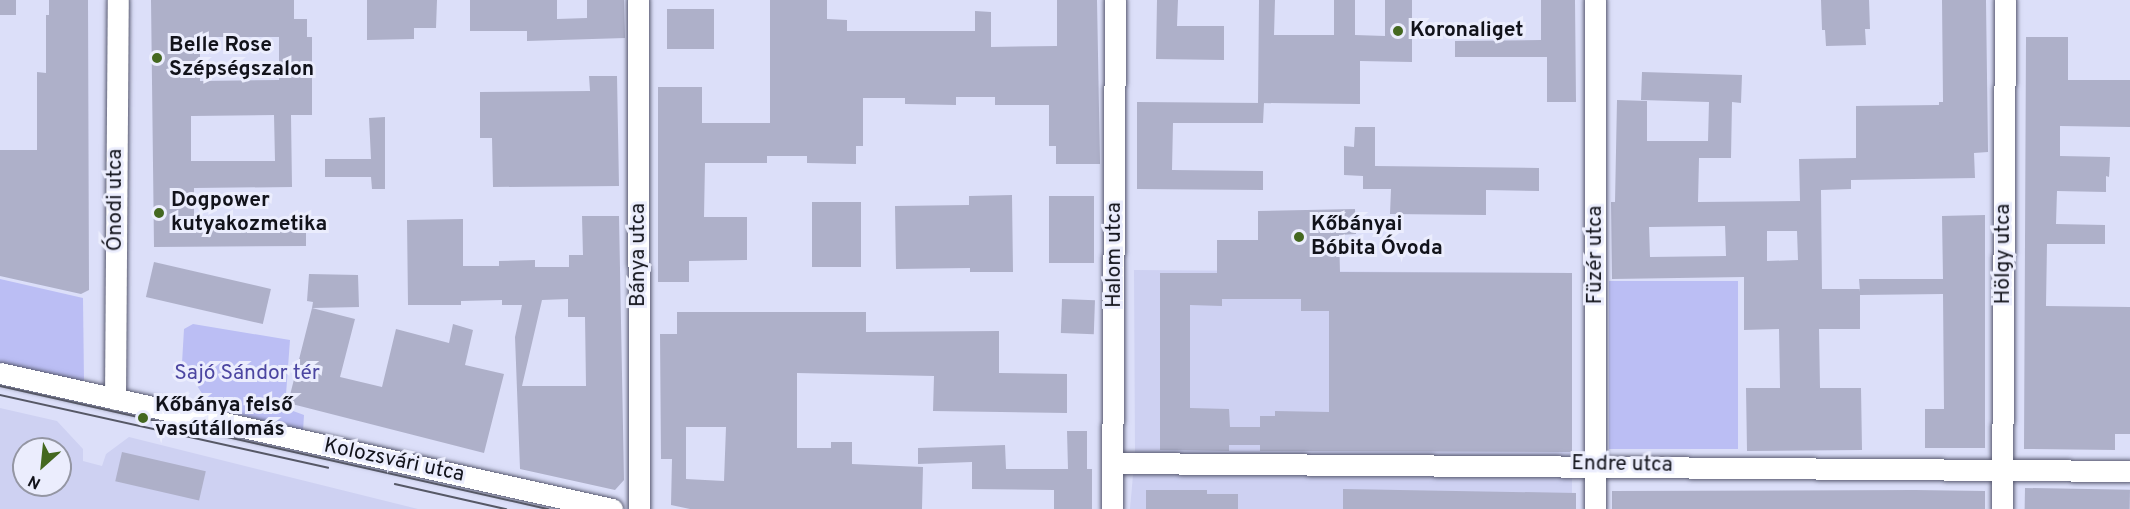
<!DOCTYPE html>
<html>
<head>
<meta charset="utf-8">
<style>
	body { margin:0 }
	#map { position:relative; width:2130px; height:509px; overflow:hidden; background:#dcdff9; font-family:Overpass,sans-serif }
	div>[style] { position:absolute }
	.built>* { inset:0; background:#ced1f2 }
	.green>* { inset:0; background:#bbbef4; transform-origin:0 0 }
	.building>* { inset:0; background:#aeb0c9; transform-origin:0 0 }
	.roads { filter:drop-shadow(0 0 2px #585a70) drop-shadow(0 0 2px #585a70) }
	.minor>* { height:21px; margin:-10.5px; padding:0 10.5px; transform-origin:10.5px; border-radius:10.5px; background:#fff }
	.tram>* { height:1.5px; margin:-0.75px; padding:0 0.75px; transform-origin:0.75px; border-radius:0.75px; background:#565866 }
	.dots>* { width:16px; height:16px; translate:-50% -50%; box-sizing:border-box; border:3px solid #ebedfd; border-radius:50% }
	span { translate:-50% -50%; white-space:nowrap; text-align:center; line-height:1.15; -webkit-text-stroke:6px #ebedfd; paint-order:stroke }
	.poi-label { font-size:21px; color:#12131b; font-weight:700 }
	.left { translate:0 -50%; text-align:left }
	.street-label { font-size:21px; color:#12131b }
	.park-label { font-size:21px; color:#4c46a1 }
	.north { position:absolute; left:12px; top:437px; width:60px; height:60px; box-sizing:border-box; background:#ebedfd; border:2px solid #9496a3; border-radius:50%; rotate:207deg; font-size:16px; font-weight:700; line-height:24px; text-align:center; color:#12131b }
	.north::after { content:''; display:block; margin:auto; width:21px; height:27px; background:#446820; clip-path:polygon(50% 0,100% 100%,50% 72%,0 100%) }
</style>
</head>
<body>
<div id="map">
	<div class="built">
		<i style="clip-path:polygon(1134px 270px,1572px 273px,1572px 509px,1130px 509px,1135px 452px)"></i>
		<i style="clip-path:polygon(evenodd,0 408px,57px 421px,83px 449px,83px 461px,102px 466px,106px 454px,129px 437px,418px 509px,0 509px,0 408px,24px 449px,60px 449px,60px 485px,24px 485px,24px 449px)"></i>
	</div>
	<div class="green">
		<i style="clip-path:polygon(0 279px,83px 298px,84px 383px,0 364px)"></i>
		<i style="left:1609px;top:281px;width:129px;height:168px"></i>
		<i style="clip-path:polygon(193px 324px,290px 340px,285px 408px,304px 415px,303px 431px,211px 407px,182px 363px,184px 329px)"></i>
	</div>
	<div class="building">
		<i style="left:0;top:0;width:16px;height:15px"></i>
		<i style="clip-path:polygon(49px 0,88px 0,89px 290px,81px 294px,0 276px,0 150px,37px 150px,37px 72px,46px 73px,46px 15px,49px 15px)"></i>
		<i style="clip-path:polygon(evenodd,151px 0,294px 0,294px 19px,307px 19px,307px 37px,312px 37px,312px 115px,291px 115px,292px 187px,194px 188px,194px 224px,306px 223px,306px 246px,154px 247px,151px 0,200px 37px,279px 37px,279px 80px,200px 81px,200px 37px,151px 0,274px 115px,275px 161px,191px 161px,191px 116px,274px 115px)"></i>
		<i style="clip-path:polygon(367px 0,437px 0,436px 28px,414px 28px,414px 39px,367px 40px)"></i>
		<i style="clip-path:polygon(470px 0,557px 0,557px 19px,587px 18px,587px 0,624px 0,625px 38px,527px 41px,527px 31px,470px 31px)"></i>
		<i style="clip-path:polygon(770px 0,827px 0,827px 19px,847px 20px,847px 31px,975px 31px,975px 11px,991px 12px,991px 47px,1057px 46px,1057px 0,1097px 0,1100px 164px,1056px 164px,1056px 146px,1049px 146px,1049px 105px,995px 105px,995px 97px,956px 97px,956px 105px,905px 104px,905px 98px,863px 98px,863px 146px,856px 146px,856px 164px,807px 163px,807px 156px,767px 156px,767px 163px,705px 163px,704px 217px,747px 217px,747px 260px,689px 261px,689px 282px,658px 282px,658px 87px,702px 87px,702px 123px,770px 123px)"></i>
		<i style="clip-path:polygon(1157px 0,1178px 0,1177px 26px,1224px 26px,1224px 60px,1156px 59px)"></i>
		<i style="clip-path:polygon(1259px 0,1275px 0,1274px 35px,1334px 35px,1334px 0,1355px 0,1355px 35px,1385px 36px,1385px 0,1412px 0,1412px 62px,1360px 61px,1360px 104px,1258px 103px)"></i>
		<i style="clip-path:polygon(1541px 0,1575px 0,1576px 102px,1547px 102px,1547px 57px,1455px 57px,1455px 41px,1541px 40px)"></i>
		<i style="clip-path:polygon(1821px 0,1869px 0,1870px 29px,1865px 29px,1866px 45px,1826px 46px,1825px 30px,1822px 30px)"></i>
		<i style="clip-path:polygon(evenodd,1942px 0,1986px 0,1988px 152px,1974px 153px,1975px 178px,1851px 180px,1851px 189px,1821px 190px,1822px 289px,1860px 289px,1860px 292px,1859px 279px,1943px 279px,1942px 216px,1985px 215px,1985px 448px,1925px 448px,1925px 409px,1944px 409px,1943px 294px,1860px 295px,1860px 329px,1819px 329px,1820px 388px,1861px 388px,1862px 450px,1747px 451px,1746px 388px,1780px 388px,1779px 329px,1744px 330px,1744px 277px,1612px 279px,1611px 202px,1615px 202px,1617px 100px,1647px 101px,1647px 141px,1708px 141px,1709px 102px,1641px 100px,1642px 72px,1742px 75px,1741px 103px,1732px 102px,1731px 158px,1699px 158px,1698px 202px,1800px 201px,1799px 159px,1856px 158px,1856px 106px,1939px 105px,1939px 102px,1943px 102px,1942px 0,1725px 226px,1726px 256px,1650px 257px,1649px 227px,1725px 226px,1942px 0,1767px 231px,1797px 231px,1798px 260px,1767px 261px,1767px 231px)"></i>
		<i style="left:667px;top:9px;width:47px;height:40px"></i>
		<i style="clip-path:polygon(2026px 37px,2068px 37px,2068px 80px,2130px 80px,2130px 127px,2060px 126px,2060px 156px,2110px 157px,2109px 177px,2106px 176px,2106px 192px,2057px 191px,2056px 224px,2105px 225px,2105px 244px,2047px 244px,2046px 306px,2130px 307px,2130px 434px,2115px 434px,2115px 450px,2024px 449px)"></i>
		<i style="clip-path:polygon(589px 76px,617px 76px,619px 186px,493px 187px,492px 138px,480px 138px,480px 92px,590px 91px)"></i>
		<i style="clip-path:polygon(1137px 102px,1264px 103px,1263px 123px,1173px 123px,1172px 170px,1263px 171px,1263px 190px,1137px 189px)"></i>
		<i style="clip-path:polygon(385px 117px,385px 189px,372px 189px,371px 177px,325px 177px,325px 159px,371px 159px,369px 118px)"></i>
		<i style="clip-path:polygon(1355px 127px,1375px 127px,1375px 166px,1539px 168px,1539px 191px,1486px 190px,1486px 215px,1390px 214px,1391px 189px,1363px 189px,1363px 176px,1344px 175px,1344px 146px,1354px 147px)"></i>
		<i style="clip-path:polygon(1012px 195px,1013px 272px,970px 272px,970px 268px,896px 269px,895px 206px,969px 205px,969px 196px)"></i>
		<i style="left:1049px;top:196px;width:45px;height:67px"></i>
		<i style="left:812px;top:202px;width:49px;height:65px"></i>
		<i style="clip-path:polygon(evenodd,1355px 209px,1356px 234px,1339px 235px,1340px 272px,1572px 273px,1572px 452px,1260px 451px,1260px 445px,1229px 445px,1229px 451px,1160px 450px,1160px 273px,1217px 273px,1217px 240px,1258px 240px,1258px 211px,1355px 209px,1222px 299px,1301px 299px,1301px 311px,1329px 311px,1329px 412px,1275px 411px,1275px 416px,1260px 416px,1260px 427px,1230px 427px,1229px 409px,1190px 408px,1190px 305px,1222px 306px,1222px 299px)"></i>
		<i style="clip-path:polygon(evenodd,582px 216px,619px 216px,624px 480px,615px 490px,520px 469px,515px 337px,522px 305px,502px 305px,502px 300px,461px 301px,461px 305px,408px 305px,407px 220px,463px 219px,463px 266px,499px 266px,499px 261px,535px 260px,535px 267px,569px 267px,569px 255px,583px 255px,582px 216px,568px 299px,568px 317px,585px 317px,586px 386px,522px 386px,542px 300px,568px 299px)"></i>
		<i style="left:154px;top:262px;width:120px;height:36px;rotate:13deg"></i>
		<i style="clip-path:polygon(309px 274px,358px 275px,359px 307px,312px 308px,313px 302px,307px 301px)"></i>
		<i style="left:1062px;top:299px;width:33px;height:34px;rotate:2deg"></i>
		<i style="clip-path:polygon(312px 308px,355px 319px,340px 377px,382px 387px,396px 329px,449px 343px,453px 324px,473px 330px,465px 365px,504px 374px,484px 453px,288px 403px)"></i>
		<i style="clip-path:polygon(evenodd,677px 312px,866px 312px,866px 332px,999px 331px,999px 373px,1067px 374px,1067px 413px,933px 411px,934px 376px,797px 373px,797px 448px,831px 448px,831px 442px,852px 442px,852px 464px,923px 467px,922px 509px,690px 509px,671px 505px,672px 459px,661px 459px,660px 334px,677px 334px,677px 312px,686px 427px,726px 427px,724px 481px,686px 479px,686px 427px)"></i>
		<i style="clip-path:polygon(1067px 431px,1087px 431px,1087px 469px,1092px 469px,1092px 509px,1054px 509px,1054px 490px,972px 489px,972px 462px,918px 464px,918px 448px,1005px 445px,1006px 469px,1068px 469px)"></i>
		<i style="left:122px;top:452px;width:86px;height:30px;rotate:13deg"></i>
		<i style="left:2025px;top:488px;width:105px;height:21px;rotate:1deg"></i>
		<i style="clip-path:polygon(1343px 489px,1576px 493px,1576px 509px,1343px 509px)"></i>
		<i style="clip-path:polygon(1146px 490px,1207px 490px,1207px 494px,1238px 494px,1238px 509px,1146px 509px)"></i>
		<i style="clip-path:polygon(1915px 490px,1985px 491px,1985px 509px,1612px 509px,1612px 491px)"></i>
	</div>
	<div class="roads">
		<div class="minor">
			<i style="left:638px;top:0;width:509px;rotate:89.89deg"></i>
			<i style="left:0;top:373px;width:627px;rotate:12.53deg"></i>
			<i style="left:115px;top:399px;width:399px;rotate:-89.6deg"></i>
			<i style="left:1114px;top:463px;width:1016px;rotate:0.45deg"></i>
			<i style="left:1112px;top:509px;width:509px;rotate:-89.66deg"></i>
			<i style="left:1595px;top:509px;width:509px;rotate:-90deg"></i>
			<i style="left:2002px;top:509px;width:509px;rotate:-89.66deg"></i>
		</div>
	</div>
	<div class="tram">
		<i style="left:0;top:386px;width:562px;rotate:12.65deg"></i>
		<i style="left:0;top:395px;width:336px;rotate:12.5deg"></i>
		<i style="left:395px;top:484px;width:114px;rotate:12.7deg"></i>
	</div>
	<div class="dots">
		<i style="left:1398px;top:31px;background:#446820"></i>
		<i style="left:157px;top:58px;background:#446820"></i>
		<i style="left:159px;top:213px;background:#446820"></i>
		<i style="left:1299px;top:237px;background:#446820"></i>
		<i style="left:143px;top:418px;background:#446820"></i>
	</div>
	<div class="poi-label">
		<span class="left" style="left:1410px;top:31px">Koronaliget</span>
		<span class="left" style="left:169px;top:58px">Belle Rose<br>Szépségszalon</span>
		<span class="left" style="left:171px;top:213px">Dogpower<br>kutyakozmetika</span>
		<span class="left" style="left:1311px;top:237px">Kőbányai<br>Bóbita Óvoda</span>
		<span class="left" style="left:155px;top:418px">Kőbánya felső<br>vasútállomás</span>
	</div>
	<div class="street-label">
		<span style="left:116px;top:200px;rotate:-90deg">Ónodi utca</span>
		<span style="left:2004px;top:254px;rotate:-90deg">Hölgy utca</span>
		<span style="left:639px;top:255px;rotate:-90deg">Bánya utca</span>
		<span style="left:1115px;top:255px;rotate:-90deg">Halom utca</span>
		<span style="left:1596px;top:255px;rotate:-90deg">Füzér utca</span>
		<span style="left:394px;top:461px;rotate:12deg">Kolozsvári utca</span>
		<span style="left:1622px;top:465px;rotate:1deg">Endre utca</span>
	</div>
	<div class="park-label">
		<span style="left:247px;top:374px">Sajó Sándor tér</span>
	</div>
	<div class="north">N</div>
</div>
</body>
</html>
